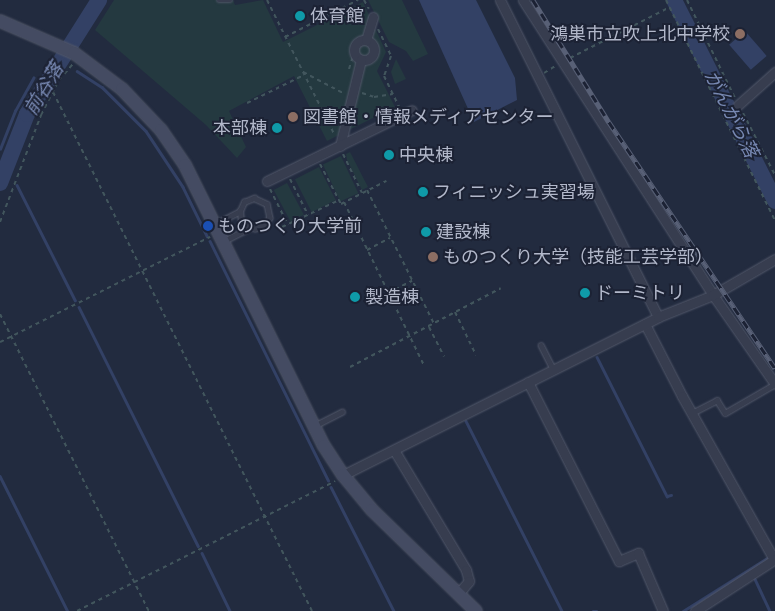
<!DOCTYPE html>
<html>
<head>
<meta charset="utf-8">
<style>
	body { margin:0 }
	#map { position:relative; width:775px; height:611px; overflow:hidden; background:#222b3f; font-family:Helvetica,"Noto Sans JP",sans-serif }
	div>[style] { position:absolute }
	.green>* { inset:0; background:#243940; transform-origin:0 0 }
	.water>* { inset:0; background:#334165; transform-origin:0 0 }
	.stream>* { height:2.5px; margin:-1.25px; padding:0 1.25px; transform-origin:1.25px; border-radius:1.25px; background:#334165 }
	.river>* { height:16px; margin:-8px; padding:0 8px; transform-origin:8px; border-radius:8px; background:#334165 }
	.path>* { height:2px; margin-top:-1px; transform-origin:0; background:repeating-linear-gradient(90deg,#42565d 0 4px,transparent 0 8px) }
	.roads { filter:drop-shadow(0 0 1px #52586a) drop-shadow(0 0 1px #52586a) }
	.lane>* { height:4.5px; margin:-2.25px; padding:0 2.25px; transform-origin:2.25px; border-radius:2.25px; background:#373d4f }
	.street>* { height:9px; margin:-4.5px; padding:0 4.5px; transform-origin:4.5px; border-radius:4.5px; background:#373d4f }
	.street>.ring { margin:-4.5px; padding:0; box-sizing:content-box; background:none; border:9px solid #373d4f; border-radius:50% }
	.secondary>* { height:12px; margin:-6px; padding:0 6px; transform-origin:6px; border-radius:6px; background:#444b62 }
	.rail>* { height:4.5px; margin-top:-2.25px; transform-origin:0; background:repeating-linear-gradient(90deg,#1c2234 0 8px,#586076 0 16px); box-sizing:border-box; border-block:1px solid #586076 }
	.dots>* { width:14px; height:14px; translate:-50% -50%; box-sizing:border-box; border:2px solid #1c2234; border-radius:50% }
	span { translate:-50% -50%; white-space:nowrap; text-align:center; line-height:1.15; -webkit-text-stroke:4px #1c2234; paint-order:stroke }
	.poi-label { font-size:18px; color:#b2b8ca }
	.left { translate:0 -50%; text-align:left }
	.right { translate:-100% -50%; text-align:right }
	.water-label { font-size:19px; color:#7889b3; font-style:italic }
</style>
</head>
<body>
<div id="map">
	<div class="green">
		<i style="clip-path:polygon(114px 0,233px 0,235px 5px,263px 0,283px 42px,363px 2px,386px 52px,377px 71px,395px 107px,327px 141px,294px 76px,229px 111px,246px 147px,237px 158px,206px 125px,95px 30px)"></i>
		<i style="clip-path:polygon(368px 0,402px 0,428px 54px,413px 61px,406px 51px,389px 42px)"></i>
		<i style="clip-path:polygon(396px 59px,406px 79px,395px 84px,391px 72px)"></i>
		<i style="clip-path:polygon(350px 152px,368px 187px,362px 190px,347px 160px,346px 154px)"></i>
		<i style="left:341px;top:156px;width:41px;height:20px;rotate:65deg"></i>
		<i style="left:319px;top:167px;width:37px;height:27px;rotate:63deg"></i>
		<i style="left:287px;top:183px;width:36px;height:15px;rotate:62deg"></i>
	</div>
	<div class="water">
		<i style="clip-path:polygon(419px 0,476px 0,515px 78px,517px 100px,474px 122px)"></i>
		<i style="left:745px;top:31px;width:33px;height:21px;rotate:49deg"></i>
	</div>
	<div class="stream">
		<i style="left:58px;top:62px;width:6px;rotate:31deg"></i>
		<i style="left:77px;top:71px;width:30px;rotate:33deg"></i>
		<i style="left:102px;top:87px;width:62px;rotate:45deg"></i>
		<i style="left:146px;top:131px;width:67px;rotate:56.5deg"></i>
		<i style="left:183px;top:187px;width:55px;rotate:63.9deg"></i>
		<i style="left:0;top:149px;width:41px;rotate:-68.5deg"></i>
		<i style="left:15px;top:111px;width:38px;rotate:-61deg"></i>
		<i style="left:17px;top:185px;width:129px;rotate:63.2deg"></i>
		<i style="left:210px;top:241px;width:267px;rotate:63.7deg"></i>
		<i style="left:79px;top:307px;width:267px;rotate:63.5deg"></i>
		<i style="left:597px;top:357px;width:156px;rotate:63.3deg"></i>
		<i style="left:667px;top:496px;width:4px;rotate:-14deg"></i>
		<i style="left:466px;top:421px;width:213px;rotate:63.2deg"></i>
		<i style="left:0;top:476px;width:150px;rotate:63.4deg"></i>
		<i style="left:331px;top:487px;width:139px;rotate:63.1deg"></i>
		<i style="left:202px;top:553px;width:64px;rotate:64.2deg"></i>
		<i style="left:755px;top:579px;width:35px;rotate:65deg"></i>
		<i style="left:593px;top:611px;width:4px"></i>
		<i style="left:683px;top:611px;width:99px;rotate:-32.2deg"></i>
	</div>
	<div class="river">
		<i style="left:674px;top:0;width:225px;rotate:63.3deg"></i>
		<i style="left:0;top:183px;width:74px;rotate:-68.6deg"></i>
		<i style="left:27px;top:114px;width:135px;rotate:-57.7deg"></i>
	</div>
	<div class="path">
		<i style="left:267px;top:0;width:150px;rotate:63.4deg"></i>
		<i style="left:364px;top:0;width:10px;rotate:61deg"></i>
		<i style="left:666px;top:0;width:246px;rotate:63.7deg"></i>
		<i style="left:687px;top:0;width:109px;rotate:63.9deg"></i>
		<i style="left:378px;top:29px;width:30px;rotate:64deg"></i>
		<i style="left:391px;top:56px;width:21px;rotate:109deg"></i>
		<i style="left:384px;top:76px;width:34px;rotate:64deg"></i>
		<i style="left:285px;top:37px;width:82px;rotate:-26.9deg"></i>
		<i style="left:570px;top:58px;width:112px;rotate:-27deg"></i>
		<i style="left:349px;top:69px;width:17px;rotate:-73deg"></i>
		<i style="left:303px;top:72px;width:47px;rotate:27.6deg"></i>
		<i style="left:544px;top:73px;width:13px;rotate:-32deg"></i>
		<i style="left:53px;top:92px;width:580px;rotate:63.48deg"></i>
		<i style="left:362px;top:93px;width:13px;rotate:18deg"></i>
		<i style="left:374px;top:97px;width:19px;rotate:-9deg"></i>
		<i style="left:247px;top:103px;width:64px;rotate:-26.2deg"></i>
		<i style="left:743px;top:113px;width:70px;rotate:62.7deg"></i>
		<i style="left:343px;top:154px;width:43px;rotate:64deg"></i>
		<i style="left:320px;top:164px;width:45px;rotate:62.3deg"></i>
		<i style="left:341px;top:204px;width:51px;rotate:-27.1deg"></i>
		<i style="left:290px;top:179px;width:40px;rotate:63.4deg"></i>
		<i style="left:270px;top:189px;width:40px;rotate:63.4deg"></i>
		<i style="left:367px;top:190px;width:150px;rotate:63.4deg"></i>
		<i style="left:344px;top:202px;width:182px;rotate:63.9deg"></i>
		<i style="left:0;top:222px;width:115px;rotate:-69deg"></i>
		<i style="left:41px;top:115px;width:39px;rotate:-63deg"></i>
		<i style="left:59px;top:80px;width:21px;rotate:-49deg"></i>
		<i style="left:282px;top:227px;width:63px;rotate:-25.3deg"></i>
		<i style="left:367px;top:250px;width:26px;rotate:-28deg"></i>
		<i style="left:388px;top:293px;width:27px;rotate:-27deg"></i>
		<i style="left:455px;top:312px;width:48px;rotate:64deg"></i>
		<i style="left:0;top:314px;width:332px;rotate:63.4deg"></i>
		<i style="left:429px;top:327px;width:33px;rotate:63deg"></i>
		<i style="left:0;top:342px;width:235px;rotate:-26.6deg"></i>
		<i style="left:350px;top:367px;width:170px;rotate:-27.6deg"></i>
		<i style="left:77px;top:611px;width:289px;rotate:-26.7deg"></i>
	</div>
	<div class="roads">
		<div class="lane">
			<i style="left:219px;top:0;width:11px"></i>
			<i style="left:215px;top:224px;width:28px;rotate:-27deg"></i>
			<i style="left:240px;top:211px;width:10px;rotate:-66deg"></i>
			<i style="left:244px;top:202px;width:11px;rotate:-22deg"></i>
			<i style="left:254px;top:198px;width:14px;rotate:25deg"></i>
			<i style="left:267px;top:204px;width:14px;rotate:78deg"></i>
			<i style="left:270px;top:218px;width:10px;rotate:127deg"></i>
			<i style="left:264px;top:226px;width:9px;rotate:162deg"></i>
			<i style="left:255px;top:229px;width:16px;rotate:-150deg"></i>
			<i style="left:241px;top:221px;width:10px;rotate:-96deg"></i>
			<i style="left:224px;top:241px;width:28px;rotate:-27deg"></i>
			<i style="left:541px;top:345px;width:28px;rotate:63deg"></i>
			<i style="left:692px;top:413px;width:28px;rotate:-27deg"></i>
			<i style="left:717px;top:400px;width:15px;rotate:58deg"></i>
			<i style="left:725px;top:413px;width:58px;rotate:-30.1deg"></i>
			<i style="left:316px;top:425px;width:29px;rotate:-27deg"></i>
		</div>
		<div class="street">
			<i style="left:500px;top:0;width:354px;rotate:63.5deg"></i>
			<i style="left:523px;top:0;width:351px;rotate:57.2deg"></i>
			<i style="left:713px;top:295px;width:108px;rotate:55.1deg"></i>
			<i class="ring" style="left:354px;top:40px;width:11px;height:11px"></i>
			<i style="left:366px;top:40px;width:24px;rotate:-73deg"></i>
			<i style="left:738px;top:105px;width:50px;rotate:-41.7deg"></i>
			<i style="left:340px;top:146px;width:89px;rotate:-76.3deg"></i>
			<i style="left:267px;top:181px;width:161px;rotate:-26.1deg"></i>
			<i style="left:645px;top:324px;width:81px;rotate:62.8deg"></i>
			<i style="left:682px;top:396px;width:187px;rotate:60.6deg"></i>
			<i style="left:528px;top:382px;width:201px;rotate:63.1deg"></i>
			<i style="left:619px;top:561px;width:21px;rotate:-23deg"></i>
			<i style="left:638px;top:553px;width:63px;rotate:66.7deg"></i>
			<i style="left:394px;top:450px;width:140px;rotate:59deg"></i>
			<i style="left:466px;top:570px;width:11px;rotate:75deg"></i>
			<i style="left:469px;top:581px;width:16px;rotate:130deg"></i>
			<i style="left:343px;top:475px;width:352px;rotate:-26.6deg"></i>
			<i style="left:658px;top:317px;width:59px;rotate:-21.8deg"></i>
			<i style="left:713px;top:295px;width:72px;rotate:-30.1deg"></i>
			<i style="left:695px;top:611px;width:95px;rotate:-33deg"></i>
		</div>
		<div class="secondary">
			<i style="left:0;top:21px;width:81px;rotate:23.4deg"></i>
			<i style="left:74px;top:53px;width:60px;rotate:36.9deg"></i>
			<i style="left:122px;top:89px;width:57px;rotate:46.4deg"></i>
			<i style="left:161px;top:130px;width:42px;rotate:55.6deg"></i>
			<i style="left:185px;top:165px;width:313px;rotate:63.7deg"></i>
			<i style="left:324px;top:446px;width:35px;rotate:57deg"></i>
			<i style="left:343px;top:475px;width:45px;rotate:50.4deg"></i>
			<i style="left:372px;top:510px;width:145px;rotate:44.2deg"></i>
		</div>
	</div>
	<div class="rail">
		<i style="left:533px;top:0;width:144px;rotate:58.1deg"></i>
		<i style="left:609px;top:122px;width:297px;rotate:56deg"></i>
	</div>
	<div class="dots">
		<i style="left:300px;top:16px;background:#0f9aa8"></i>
		<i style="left:740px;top:34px;background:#8d6e63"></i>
		<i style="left:293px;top:117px;background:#8d6e63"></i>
		<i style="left:277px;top:128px;background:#0f9aa8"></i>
		<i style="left:389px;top:155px;background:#0f9aa8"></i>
		<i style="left:423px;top:192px;background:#0f9aa8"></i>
		<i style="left:208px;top:226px;background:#1a4fb4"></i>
		<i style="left:426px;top:232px;background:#0f9aa8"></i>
		<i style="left:433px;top:257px;background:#8d6e63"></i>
		<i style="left:585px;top:293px;background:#0f9aa8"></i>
		<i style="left:355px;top:297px;background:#0f9aa8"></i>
	</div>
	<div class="poi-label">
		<span class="left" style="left:310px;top:16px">体育館</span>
		<span class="right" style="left:730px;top:34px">鴻巣市立吹上北中学校</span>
		<span class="left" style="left:303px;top:117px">図書館・情報メディアセンター</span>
		<span class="right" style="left:267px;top:128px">本部棟</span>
		<span class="left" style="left:399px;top:155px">中央棟</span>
		<span class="left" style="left:433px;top:192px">フィニッシュ実習場</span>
		<span class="left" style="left:218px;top:226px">ものつくり大学前</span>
		<span class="left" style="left:436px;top:232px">建設棟</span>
		<span class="left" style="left:443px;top:257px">ものつくり大学（技能工芸学部）</span>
		<span class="left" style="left:595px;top:293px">ドーミトリ</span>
		<span class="left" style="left:365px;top:297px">製造棟</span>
	</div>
	<div class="water-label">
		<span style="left:44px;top:89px;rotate:-59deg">前谷落</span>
		<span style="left:731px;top:114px;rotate:63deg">がんがら落</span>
	</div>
</div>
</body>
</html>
